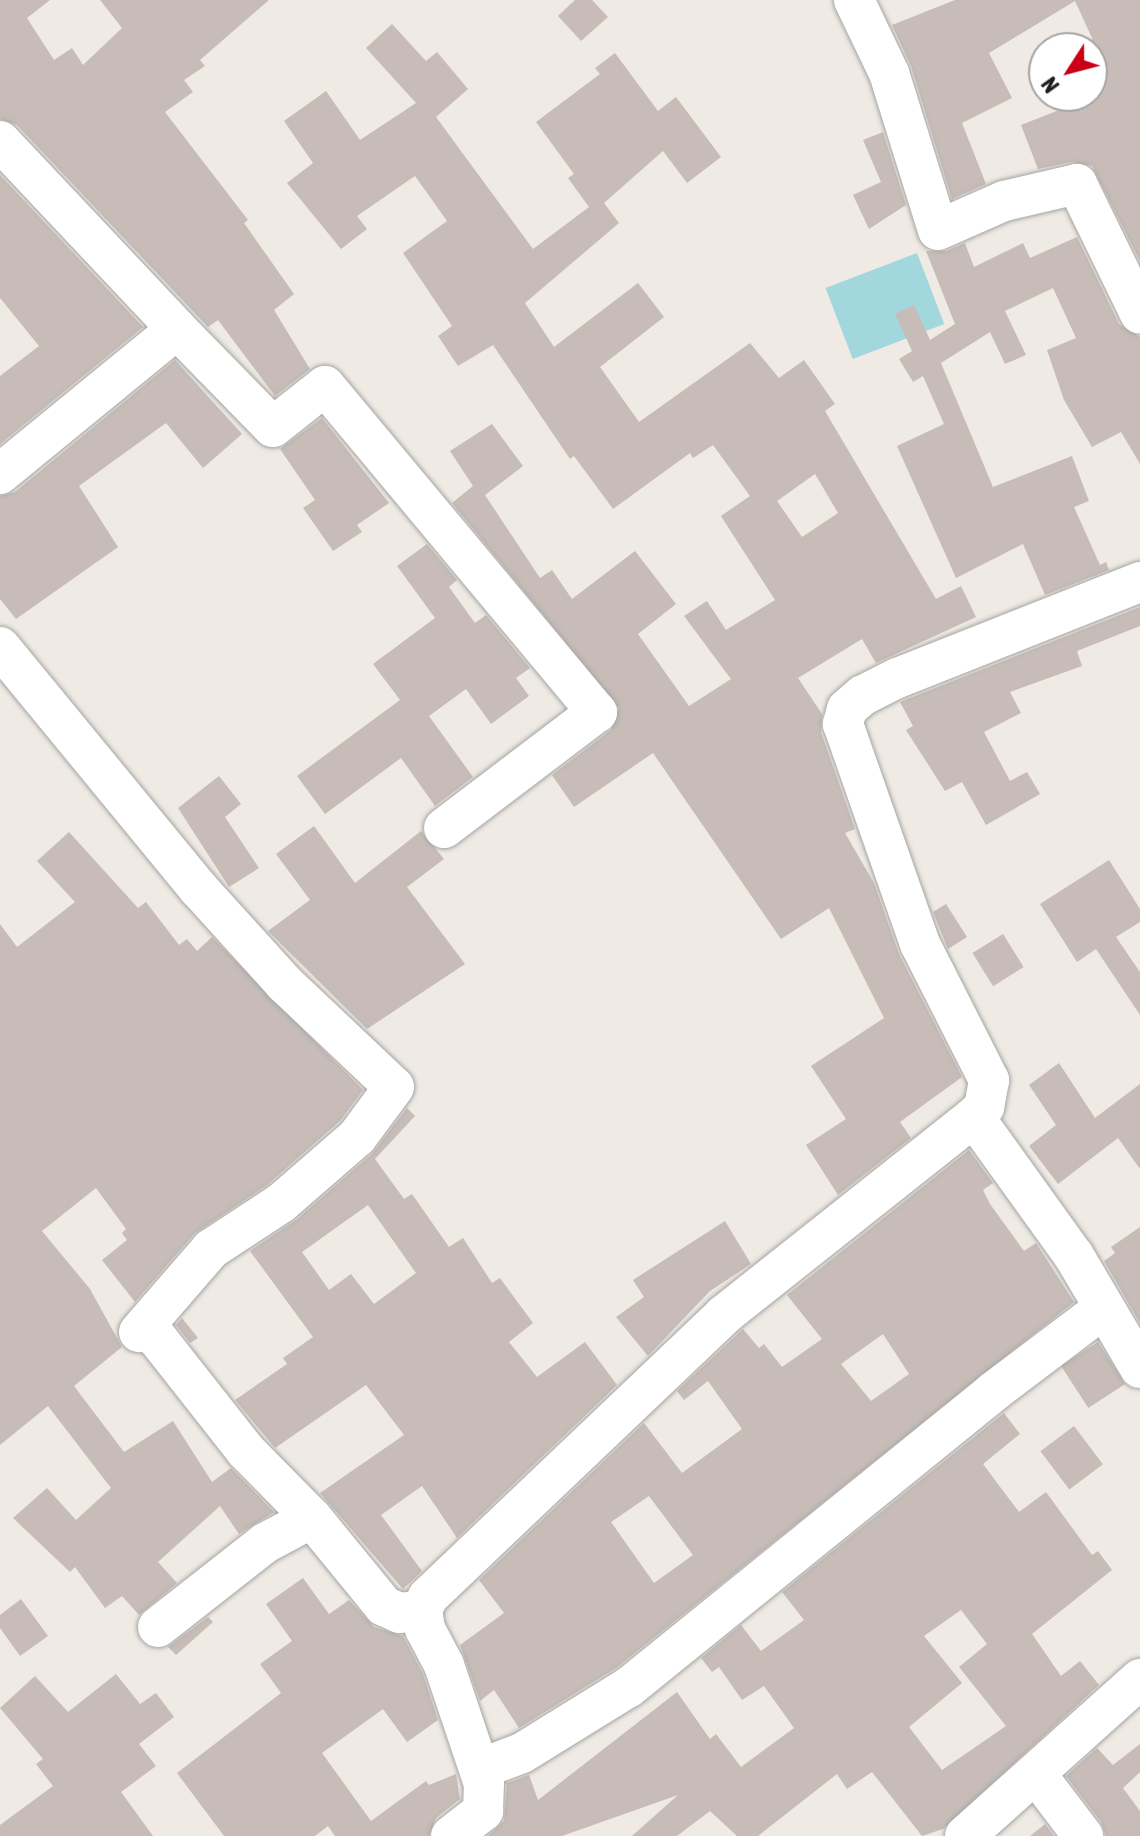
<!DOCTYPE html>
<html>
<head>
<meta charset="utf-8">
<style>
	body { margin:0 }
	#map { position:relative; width:1140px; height:1836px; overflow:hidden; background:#efeae3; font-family:"Asap Condensed",sans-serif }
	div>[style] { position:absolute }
	.water>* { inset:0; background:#a2d7de; transform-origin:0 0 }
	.building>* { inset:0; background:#c7bcb7; transform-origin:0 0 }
	.roads { filter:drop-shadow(0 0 2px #a5a5a5) drop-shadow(0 0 2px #a5a5a5) }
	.minor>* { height:40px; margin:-20px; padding:0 20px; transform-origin:20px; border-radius:20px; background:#fff }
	span { translate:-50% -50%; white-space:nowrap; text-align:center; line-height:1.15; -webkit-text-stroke:6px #fff; paint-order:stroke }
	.north { position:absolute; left:1028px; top:32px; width:80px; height:80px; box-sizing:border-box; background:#fff; border:2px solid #a5a5a5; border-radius:50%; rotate:234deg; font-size:22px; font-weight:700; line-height:32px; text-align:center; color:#1e1e1e }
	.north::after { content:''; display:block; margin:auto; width:28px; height:36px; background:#cb0016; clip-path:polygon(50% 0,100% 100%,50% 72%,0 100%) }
</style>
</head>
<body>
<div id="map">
	<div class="water">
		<i style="left:917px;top:253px;width:76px;height:98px;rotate:69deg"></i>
	</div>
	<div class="building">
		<i style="clip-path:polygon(0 0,50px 0,27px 18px,54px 60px,72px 48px,83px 65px,122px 28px,100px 0,269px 0,200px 60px,205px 66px,184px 80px,193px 92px,165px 112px,248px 220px,244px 223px,294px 294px,274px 310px,310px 369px,275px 396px,218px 320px,208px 327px,17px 125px,0 119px)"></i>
		<i style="clip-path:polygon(575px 0,592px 0,608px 17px,581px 41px,558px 16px)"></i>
		<i style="clip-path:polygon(955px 0,1140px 0,1140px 261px,1092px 166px,1072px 162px,1038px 169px,1021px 125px,1092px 97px,1092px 38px,1075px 1px,989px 53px,1012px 98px,962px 123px,986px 184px,952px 199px,911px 66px,892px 25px)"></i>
		<i style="clip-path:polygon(evenodd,392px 24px,426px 61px,437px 52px,468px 89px,436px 117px,533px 249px,589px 207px,568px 178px,574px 174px,536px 122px,600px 74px,595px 68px,615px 53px,658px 111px,676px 97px,721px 157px,687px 183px,663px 151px,604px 203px,619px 223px,525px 303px,554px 347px,638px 283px,664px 317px,600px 367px,639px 422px,750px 343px,779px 378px,804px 360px,835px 404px,825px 411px,936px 599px,961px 586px,976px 617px,876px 663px,862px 639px,798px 678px,822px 714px,821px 732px,855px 829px,845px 833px,874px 883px,899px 954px,962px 1077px,900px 1122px,911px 1138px,838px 1195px,806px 1145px,846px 1119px,811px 1066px,884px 1018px,829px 908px,781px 939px,653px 753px,574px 807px,552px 775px,611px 730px,619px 708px,452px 503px,473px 486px,450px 451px,492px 424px,523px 466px,485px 495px,540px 578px,552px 570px,572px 599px,635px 551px,676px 604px,638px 634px,689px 706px,731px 679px,684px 616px,707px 601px,726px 630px,775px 600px,721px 516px,750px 496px,713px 445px,693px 458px,690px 453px,613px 509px,574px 456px,570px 459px,493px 345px,458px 366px,438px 336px,452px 326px,403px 253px,447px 221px,415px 176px,357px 216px,367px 229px,341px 249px,287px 183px,313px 163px,284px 121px,326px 91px,360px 140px,416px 103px,366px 48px,392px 24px,815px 474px,838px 513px,802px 537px,777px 501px,815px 474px)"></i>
		<i style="clip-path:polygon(883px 132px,906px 205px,869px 229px,853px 195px,881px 182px,863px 140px)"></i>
		<i style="clip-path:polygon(0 175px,143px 327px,0 444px,0 376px,39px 346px,0 298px)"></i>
		<i style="clip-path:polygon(1077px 237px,1119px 324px,1140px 337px,1140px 464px,1121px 432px,1092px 447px,1064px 400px,1047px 350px,1076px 338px,1053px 288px,1005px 311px,1026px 355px,1005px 364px,990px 332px,941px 363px,993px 487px,1072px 456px,1089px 501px,1074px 507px,1100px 565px,1106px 562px,1109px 570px,1045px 595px,1023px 544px,956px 578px,897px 446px,944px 424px,923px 376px,913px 382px,899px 359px,912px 351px,895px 314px,914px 305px,930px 340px,955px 324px,926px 251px,946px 251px,965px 243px,974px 267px,1023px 243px,1030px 258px)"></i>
		<i style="clip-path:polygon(175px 360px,242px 434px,203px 468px,166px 423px,79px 486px,118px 547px,16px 619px,0 599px,0 496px,15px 492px)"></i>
		<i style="clip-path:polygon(322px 418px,389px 503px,357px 525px,362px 532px,333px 551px,303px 508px,315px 500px,280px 449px)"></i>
		<i style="clip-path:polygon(427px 544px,457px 580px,449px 587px,475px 623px,486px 615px,530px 668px,516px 678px,529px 696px,491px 724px,466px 689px,429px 716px,473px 777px,435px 806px,401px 758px,325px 814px,297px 776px,400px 700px,373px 664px,435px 618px,397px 566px)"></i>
		<i style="clip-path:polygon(1140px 607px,1140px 626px,1077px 651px,1082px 666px,1010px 692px,1021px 713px,984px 732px,1010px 781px,1027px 772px,1040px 794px,986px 825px,962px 782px,945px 791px,906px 730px,913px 726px,900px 702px)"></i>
		<i style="clip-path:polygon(219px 776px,241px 804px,225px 817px,259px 868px,229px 887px,178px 808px)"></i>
		<i style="clip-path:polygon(314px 826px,355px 883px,421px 831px,444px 859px,407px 887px,465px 964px,367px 1029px,268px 931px,310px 900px,276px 854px)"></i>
		<i style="clip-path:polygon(69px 832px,138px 908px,146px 902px,179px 945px,187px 939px,197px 951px,212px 937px,363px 1090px,340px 1121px,267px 1185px,194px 1234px,135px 1302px,102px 1260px,127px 1240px,122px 1233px,126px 1229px,96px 1188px,42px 1231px,90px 1289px,122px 1347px,74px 1386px,124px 1452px,173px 1421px,212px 1482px,231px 1468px,274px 1512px,239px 1534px,220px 1506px,158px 1562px,177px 1583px,139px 1615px,122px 1596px,105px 1608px,75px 1567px,70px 1572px,13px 1518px,47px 1488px,76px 1520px,111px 1488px,48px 1406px,0 1445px,0 924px,17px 947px,75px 902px,37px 861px)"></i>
		<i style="clip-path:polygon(1109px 860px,1140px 909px,1140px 922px,1116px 937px,1140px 972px,1140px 1015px,1096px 949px,1077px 962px,1040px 904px)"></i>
		<i style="clip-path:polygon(946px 904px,967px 937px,948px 949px,933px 912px)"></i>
		<i style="left:1003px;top:934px;width:39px;height:36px;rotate:58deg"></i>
		<i style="clip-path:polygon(1059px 1063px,1095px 1118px,1140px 1084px,1140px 1169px,1118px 1138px,1058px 1184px,1029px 1146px,1056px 1125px,1029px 1085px)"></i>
		<i style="clip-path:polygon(evenodd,407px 1108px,415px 1116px,375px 1159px,404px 1199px,412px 1194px,449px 1247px,463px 1238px,492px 1283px,500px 1278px,533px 1323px,509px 1342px,537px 1377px,585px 1342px,617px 1385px,457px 1538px,422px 1486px,381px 1515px,422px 1571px,403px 1589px,320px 1493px,404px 1435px,366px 1385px,275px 1448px,235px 1400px,287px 1364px,283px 1358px,313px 1337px,250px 1251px,296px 1220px,372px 1154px,407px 1108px,368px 1205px,416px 1273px,374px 1304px,351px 1274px,329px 1290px,302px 1252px,368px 1205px)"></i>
		<i style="clip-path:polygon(evenodd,969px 1150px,993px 1183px,983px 1190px,990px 1204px,1024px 1251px,1036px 1243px,1074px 1302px,616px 1668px,519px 1728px,494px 1690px,480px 1701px,460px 1645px,504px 1613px,479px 1580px,644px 1423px,682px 1473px,742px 1429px,708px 1381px,684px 1400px,677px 1391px,743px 1329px,759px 1348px,764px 1344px,782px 1367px,822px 1339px,787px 1295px,969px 1150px,883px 1334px,909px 1374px,871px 1401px,841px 1364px,883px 1334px,969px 1150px,649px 1496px,693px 1555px,654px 1583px,611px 1522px,649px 1496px)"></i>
		<i style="clip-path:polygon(725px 1221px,751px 1264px,710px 1291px,648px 1356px,616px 1317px,644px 1297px,633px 1280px)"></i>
		<i style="clip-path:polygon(1140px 1227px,1140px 1323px,1104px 1261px,1115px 1253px,1111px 1247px)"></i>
		<i style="clip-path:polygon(182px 1318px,198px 1338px,190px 1343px,176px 1325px)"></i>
		<i style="left:1098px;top:1342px;width:50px;height:44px;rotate:57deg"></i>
		<i style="clip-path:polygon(evenodd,1004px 1413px,1020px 1434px,983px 1464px,1019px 1512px,1046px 1492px,1092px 1555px,1098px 1551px,1112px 1570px,1032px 1634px,1061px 1676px,1080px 1661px,1099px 1685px,943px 1829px,922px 1836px,872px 1772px,847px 1789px,837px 1774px,758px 1836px,737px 1836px,710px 1811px,677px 1836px,632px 1836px,678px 1795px,562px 1836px,488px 1836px,504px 1821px,507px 1783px,529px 1775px,538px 1800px,677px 1692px,710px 1739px,716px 1734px,741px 1767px,794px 1728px,764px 1686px,742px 1700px,719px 1667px,712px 1672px,701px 1658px,741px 1625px,761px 1651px,804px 1620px,782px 1592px,1004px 1413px,961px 1610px,987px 1644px,959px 1667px,1006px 1726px,942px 1770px,909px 1727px,962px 1683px,924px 1636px,961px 1610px)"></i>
		<i style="left:1074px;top:1426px;width:48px;height:42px;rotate:53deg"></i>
		<i style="clip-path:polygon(303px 1578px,329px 1614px,349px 1600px,374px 1627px,403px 1636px,423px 1674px,438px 1720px,407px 1742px,383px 1709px,322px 1753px,371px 1821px,426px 1781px,429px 1785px,456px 1774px,460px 1799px,436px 1818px,429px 1836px,335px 1836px,328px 1826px,315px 1836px,224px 1836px,177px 1773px,281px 1693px,260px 1664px,292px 1641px,266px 1604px)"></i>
		<i style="clip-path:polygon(21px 1599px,48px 1636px,20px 1656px,0 1628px,0 1615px)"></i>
		<i style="clip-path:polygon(208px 1617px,213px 1622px,176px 1655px,168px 1647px)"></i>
		<i style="clip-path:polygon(116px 1674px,140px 1704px,156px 1693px,174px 1717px,139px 1744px,156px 1766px,121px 1792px,153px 1836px,0 1836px,0 1825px,53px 1786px,36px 1764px,43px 1759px,0 1708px,35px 1676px,68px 1712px)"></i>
		<i style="clip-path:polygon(1140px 1744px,1140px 1772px,1123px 1788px,1140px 1811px,1140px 1836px,1106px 1836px,1101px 1822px,1066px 1776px,1097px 1748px,1113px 1765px)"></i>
		<i style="clip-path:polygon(1045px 1824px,1054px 1836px,1030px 1836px)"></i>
	</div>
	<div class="roads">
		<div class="minor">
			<i style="left:854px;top:0;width:81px;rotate:64.4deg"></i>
			<i style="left:889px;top:73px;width:164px;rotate:72.7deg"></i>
			<i style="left:938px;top:230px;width:72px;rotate:-23.7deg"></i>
			<i style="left:1004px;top:201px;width:75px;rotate:-13.1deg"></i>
			<i style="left:1077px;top:184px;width:144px;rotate:64.1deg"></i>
			<i style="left:0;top:141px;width:258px;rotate:46.7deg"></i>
			<i style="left:177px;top:329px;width:229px;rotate:140.7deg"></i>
			<i style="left:177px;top:329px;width:137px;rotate:45.6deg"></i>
			<i style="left:273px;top:427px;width:66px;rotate:-38.3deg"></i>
			<i style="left:325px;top:386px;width:425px;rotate:50.2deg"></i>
			<i style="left:597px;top:712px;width:192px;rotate:142.8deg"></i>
			<i style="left:1140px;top:582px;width:261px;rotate:158.4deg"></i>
			<i style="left:897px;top:678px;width:38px;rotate:153deg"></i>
			<i style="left:863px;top:695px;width:21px;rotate:139deg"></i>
			<i style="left:847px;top:709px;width:16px;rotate:105deg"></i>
			<i style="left:843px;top:724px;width:233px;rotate:70.7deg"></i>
			<i style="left:920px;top:944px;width:153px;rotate:63.1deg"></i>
			<i style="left:989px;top:1080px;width:27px;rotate:100deg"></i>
			<i style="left:984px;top:1107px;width:14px;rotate:135deg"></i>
			<i style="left:974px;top:1117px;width:171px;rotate:54.3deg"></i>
			<i style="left:1074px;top:1256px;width:130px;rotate:59.5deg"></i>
			<i style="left:0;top:647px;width:312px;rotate:50.6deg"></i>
			<i style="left:198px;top:888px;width:128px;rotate:47.8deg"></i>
			<i style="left:284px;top:983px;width:151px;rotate:43.4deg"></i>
			<i style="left:394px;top:1087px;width:62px;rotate:126.5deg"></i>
			<i style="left:357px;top:1137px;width:101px;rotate:139deg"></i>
			<i style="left:281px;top:1203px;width:84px;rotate:146.7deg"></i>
			<i style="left:211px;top:1249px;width:110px;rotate:130.9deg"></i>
			<i style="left:143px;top:1329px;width:17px;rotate:33deg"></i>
			<i style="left:157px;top:1338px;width:144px;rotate:51.8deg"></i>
			<i style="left:246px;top:1451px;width:94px;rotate:45.4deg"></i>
			<i style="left:158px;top:1627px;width:136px;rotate:-38.1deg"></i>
			<i style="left:265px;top:1543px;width:53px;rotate:-28deg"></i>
			<i style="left:312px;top:1518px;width:114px;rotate:50.7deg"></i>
			<i style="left:384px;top:1606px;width:17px;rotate:24deg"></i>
			<i style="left:400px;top:1613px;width:22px;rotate:-8deg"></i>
			<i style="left:480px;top:1769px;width:45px;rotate:-20.9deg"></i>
			<i style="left:522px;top:1753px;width:126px;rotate:-31.7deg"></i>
			<i style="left:629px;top:1687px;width:469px;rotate:-39deg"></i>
			<i style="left:993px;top:1392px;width:139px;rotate:-37.1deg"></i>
			<i style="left:1036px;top:1774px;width:78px;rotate:52.8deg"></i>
			<i style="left:451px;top:1836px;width:41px;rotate:-38deg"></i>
			<i style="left:483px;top:1811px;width:27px;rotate:-88deg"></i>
			<i style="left:484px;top:1784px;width:126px;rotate:-108.6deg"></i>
			<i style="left:444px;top:1665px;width:41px;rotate:-117.8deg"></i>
			<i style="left:425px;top:1629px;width:19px;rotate:-99deg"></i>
			<i style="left:422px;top:1610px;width:14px;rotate:-65deg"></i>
			<i style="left:428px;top:1597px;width:409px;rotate:-43.6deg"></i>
			<i style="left:724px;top:1315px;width:319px;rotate:-38.4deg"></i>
			<i style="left:965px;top:1836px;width:235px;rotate:-41.9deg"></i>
		</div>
	</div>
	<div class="north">N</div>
</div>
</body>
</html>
